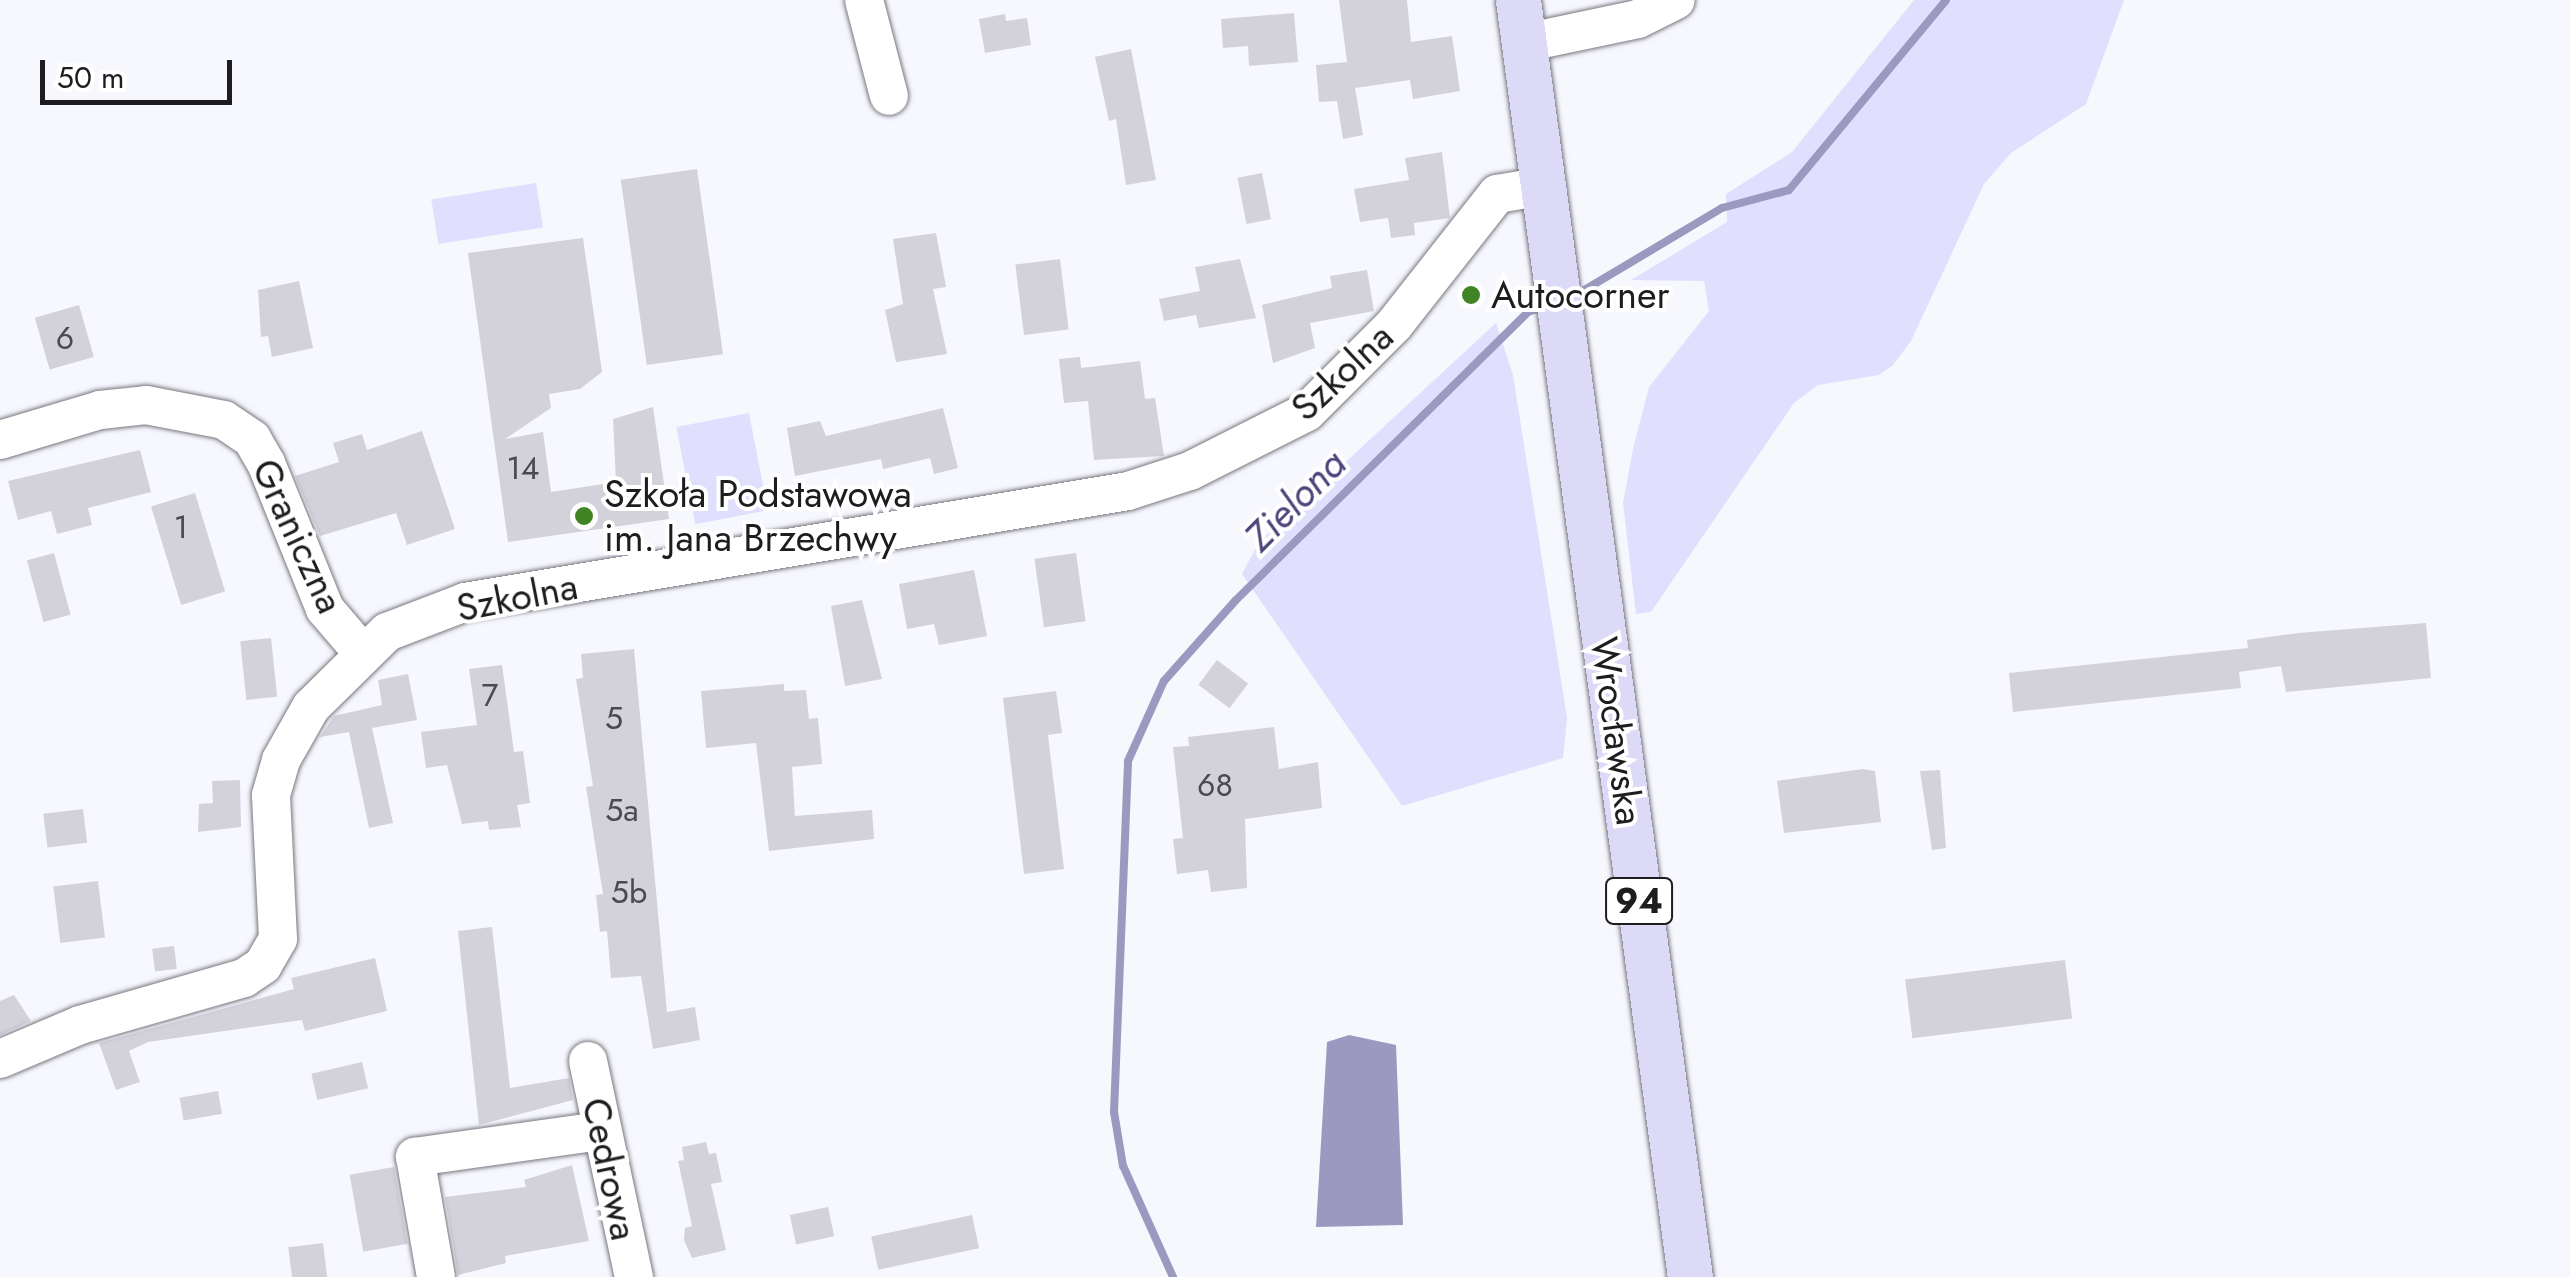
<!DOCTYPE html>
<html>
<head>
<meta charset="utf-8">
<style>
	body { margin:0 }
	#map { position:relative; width:2570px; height:1277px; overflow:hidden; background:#f7f7fe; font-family:Jost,sans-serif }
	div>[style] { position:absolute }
	.green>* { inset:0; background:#e1dffe; transform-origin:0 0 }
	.water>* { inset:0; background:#9c99c1 }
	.stream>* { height:8px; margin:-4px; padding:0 4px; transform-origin:4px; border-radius:4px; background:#9c99c1 }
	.building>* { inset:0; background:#d3d2db; transform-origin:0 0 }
	.roads { filter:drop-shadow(0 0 2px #797880) drop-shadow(0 0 2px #797880) }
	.minor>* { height:38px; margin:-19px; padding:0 19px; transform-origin:19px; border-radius:19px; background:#fff }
	.major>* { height:45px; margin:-22.5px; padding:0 22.5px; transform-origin:22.5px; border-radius:22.5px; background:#dcdaf6 }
	.dots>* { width:28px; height:28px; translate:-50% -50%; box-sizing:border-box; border:5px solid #fff; border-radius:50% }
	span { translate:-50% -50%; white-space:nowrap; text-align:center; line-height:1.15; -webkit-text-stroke:8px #fff; paint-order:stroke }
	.number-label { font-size:32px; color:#4a4a4f }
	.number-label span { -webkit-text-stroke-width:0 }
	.shield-label span { padding:2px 8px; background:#fff; border:2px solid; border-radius:8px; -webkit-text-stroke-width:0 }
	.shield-label { font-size:35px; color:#1d1d20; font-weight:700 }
	.poi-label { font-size:38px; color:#1d1d20 }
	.left { translate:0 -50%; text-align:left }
	.street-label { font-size:38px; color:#1d1d20 }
	.water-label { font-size:40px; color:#4c457b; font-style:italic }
	.scale { position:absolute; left:40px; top:60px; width:192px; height:45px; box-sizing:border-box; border:5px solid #1d1d20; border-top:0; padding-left:12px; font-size:30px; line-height:35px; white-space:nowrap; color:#1d1d20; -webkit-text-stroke:8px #fff; paint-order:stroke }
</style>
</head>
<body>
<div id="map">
	<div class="green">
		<i style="clip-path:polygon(1914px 0,2124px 0,2086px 104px,2011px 153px,1984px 184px,1911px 341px,1893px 365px,1879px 375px,1818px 385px,1794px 403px,1651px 612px,1636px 614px,1623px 503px,1633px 449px,1649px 387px,1709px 311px,1704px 281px,1631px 280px,1727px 222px,1726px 194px,1792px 152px)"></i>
		<i style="left:536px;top:183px;width:45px;height:106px;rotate:81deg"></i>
		<i style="clip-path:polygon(1496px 323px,1513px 375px,1567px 718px,1563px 758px,1402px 806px,1242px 574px,1259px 542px)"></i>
		<i style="left:749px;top:413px;width:99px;height:74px;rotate:79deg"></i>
	</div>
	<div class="water">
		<i style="clip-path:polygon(1349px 1035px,1396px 1045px,1403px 1225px,1316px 1227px,1327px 1042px)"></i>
	</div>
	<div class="stream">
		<i style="left:1571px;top:298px;width:176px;rotate:-30.8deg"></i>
		<i style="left:1722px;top:208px;width:69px;rotate:-15deg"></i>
		<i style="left:1789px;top:190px;width:246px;rotate:-50.4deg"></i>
		<i style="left:1173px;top:1277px;width:122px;rotate:-114.2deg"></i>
		<i style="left:1123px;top:1166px;width:55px;rotate:-99.5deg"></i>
		<i style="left:1114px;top:1112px;width:351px;rotate:-87.7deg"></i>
		<i style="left:1128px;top:761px;width:88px;rotate:-65.8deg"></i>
		<i style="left:1164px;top:681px;width:107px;rotate:-48.4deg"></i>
		<i style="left:1235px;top:601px;width:412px;rotate:-44.6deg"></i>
		<i style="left:1528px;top:312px;width:16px;rotate:-18deg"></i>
	</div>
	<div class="building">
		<i style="clip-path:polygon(1339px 0,1407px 0,1411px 42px,1452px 36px,1460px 91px,1413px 99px,1410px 80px,1355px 88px,1363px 135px,1343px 139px,1337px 101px,1319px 102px,1316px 65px,1347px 62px)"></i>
		<i style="clip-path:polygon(1294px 13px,1298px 62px,1249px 66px,1248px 46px,1223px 48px,1221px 19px)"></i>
		<i style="clip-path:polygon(1005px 14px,1006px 21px,1027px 18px,1031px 45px,985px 53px,979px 19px)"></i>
		<i style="clip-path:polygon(1131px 49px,1156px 180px,1126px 185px,1116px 119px,1109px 121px,1095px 57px)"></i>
		<i style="clip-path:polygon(1442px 152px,1450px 218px,1414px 223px,1415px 235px,1391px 238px,1388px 218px,1360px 222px,1354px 189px,1409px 180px,1405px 158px)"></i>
		<i style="left:697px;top:169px;width:187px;height:77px;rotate:82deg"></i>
		<i style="left:1262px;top:173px;width:47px;height:25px;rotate:79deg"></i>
		<i style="clip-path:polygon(936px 233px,946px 287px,933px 289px,947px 354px,896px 362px,885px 310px,903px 304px,893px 239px)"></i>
		<i style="clip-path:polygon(583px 238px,602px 372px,580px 389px,549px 394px,551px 408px,505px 439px,543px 432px,551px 492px,616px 482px,613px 419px,653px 407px,669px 519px,508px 542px,468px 253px)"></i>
		<i style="left:1060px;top:259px;width:71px;height:45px;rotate:83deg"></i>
		<i style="clip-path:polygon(1240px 259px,1256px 318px,1199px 328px,1196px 315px,1164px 321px,1159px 299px,1200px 291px,1195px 267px)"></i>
		<i style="clip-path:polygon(1367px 270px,1374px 311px,1310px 323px,1315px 348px,1273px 363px,1262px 305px,1332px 288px,1330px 276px)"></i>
		<i style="clip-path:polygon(299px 281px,313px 348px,272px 357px,268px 336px,261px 337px,258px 290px)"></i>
		<i style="left:79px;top:305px;width:54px;height:46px;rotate:74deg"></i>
		<i style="clip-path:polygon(1080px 357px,1081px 368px,1140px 361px,1145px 399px,1155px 398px,1164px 456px,1094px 460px,1088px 401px,1064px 403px,1059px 359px)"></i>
		<i style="clip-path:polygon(943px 408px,958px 468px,934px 474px,930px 458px,883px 469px,881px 459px,795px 476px,787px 428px,820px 421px,826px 436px)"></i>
		<i style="clip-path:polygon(422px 431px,455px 529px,407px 545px,396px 513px,320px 536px,295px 476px,339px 462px,333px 443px,362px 434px,367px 450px)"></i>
		<i style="clip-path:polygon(140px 450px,151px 492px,88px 508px,92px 525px,57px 534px,51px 511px,18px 520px,8px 481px)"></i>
		<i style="left:195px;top:493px;width:103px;height:46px;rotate:73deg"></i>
		<i style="left:54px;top:553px;width:64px;height:28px;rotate:75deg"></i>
		<i style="left:1076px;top:553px;width:69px;height:42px;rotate:82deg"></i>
		<i style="clip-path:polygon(974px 570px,987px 636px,939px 645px,934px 624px,907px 629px,899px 584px)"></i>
		<i style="clip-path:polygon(862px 600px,882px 679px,845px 686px,831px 606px)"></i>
		<i style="clip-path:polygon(2426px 623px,2431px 678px,2286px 692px,2281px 666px,2239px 672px,2241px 688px,2013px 712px,2009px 673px,2248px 648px,2247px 640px,2298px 633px)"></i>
		<i style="left:271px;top:638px;width:59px;height:31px;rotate:84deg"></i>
		<i style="clip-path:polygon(634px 649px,667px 1012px,695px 1007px,700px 1040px,653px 1049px,641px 976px,611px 978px,607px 931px,600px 932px,596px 895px,603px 894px,586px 787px,593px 786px,576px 679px,583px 678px,581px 654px)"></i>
		<i style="left:1217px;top:660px;width:39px;height:31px;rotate:37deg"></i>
		<i style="clip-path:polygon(502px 665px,514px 752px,523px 751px,530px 803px,517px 805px,521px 827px,489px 830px,488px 821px,462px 824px,447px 765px,426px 768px,421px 732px,477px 725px,469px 669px)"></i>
		<i style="clip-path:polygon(408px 674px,417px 720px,372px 728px,393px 823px,369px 828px,349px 732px,320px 737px,334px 716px,382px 705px,378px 680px)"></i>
		<i style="clip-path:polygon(784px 684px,784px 691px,806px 690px,809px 719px,818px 718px,822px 764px,792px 767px,795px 816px,872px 810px,874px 839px,769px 851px,756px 743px,706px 748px,701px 691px)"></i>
		<i style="clip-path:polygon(1056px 691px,1062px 733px,1048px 735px,1064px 869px,1024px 874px,1003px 698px)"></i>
		<i style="clip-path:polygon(1274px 727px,1279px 769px,1318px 762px,1322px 808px,1245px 819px,1247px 888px,1211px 892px,1208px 870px,1177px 874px,1173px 839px,1183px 838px,1173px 747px,1189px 746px,1188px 737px)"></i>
		<i style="clip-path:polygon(1863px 769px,1875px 771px,1881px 822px,1784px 833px,1777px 781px)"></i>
		<i style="clip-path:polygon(1940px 770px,1946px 848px,1932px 850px,1920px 771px)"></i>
		<i style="clip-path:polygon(240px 780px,241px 827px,198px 832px,199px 804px,213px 803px,212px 781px)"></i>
		<i style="left:83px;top:809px;width:34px;height:40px;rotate:83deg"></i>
		<i style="left:98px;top:881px;width:57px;height:45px;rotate:83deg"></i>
		<i style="clip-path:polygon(492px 927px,510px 1088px,569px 1078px,573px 1100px,479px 1125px,458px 931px)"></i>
		<i style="left:174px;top:946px;width:23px;height:22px;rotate:83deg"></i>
		<i style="clip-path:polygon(375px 958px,387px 1011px,305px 1031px,302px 1020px,148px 1042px,129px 1051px,140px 1082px,116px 1090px,99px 1043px,294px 989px,291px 978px)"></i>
		<i style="left:2065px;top:960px;width:59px;height:161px;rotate:83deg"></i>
		<i style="clip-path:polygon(14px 995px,31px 1021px,0 1035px,0 1001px)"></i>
		<i style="left:362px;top:1062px;width:27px;height:52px;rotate:77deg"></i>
		<i style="left:218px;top:1091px;width:23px;height:39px;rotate:80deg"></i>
		<i style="clip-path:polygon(706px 1142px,709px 1154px,716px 1153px,722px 1182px,711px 1184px,726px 1250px,692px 1258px,684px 1240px,685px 1228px,692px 1226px,678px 1161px,684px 1160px,682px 1147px)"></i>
		<i style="clip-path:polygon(572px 1165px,589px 1241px,505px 1256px,506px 1263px,458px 1275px,445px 1197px,526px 1187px,524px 1180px)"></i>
		<i style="left:394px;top:1167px;width:78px;height:45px;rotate:80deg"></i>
		<i style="left:828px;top:1207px;width:30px;height:39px;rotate:78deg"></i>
		<i style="left:972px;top:1215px;width:34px;height:103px;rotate:78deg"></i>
		<i style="left:323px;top:1243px;width:34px;height:35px;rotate:83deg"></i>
	</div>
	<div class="roads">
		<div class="minor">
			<i style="left:864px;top:0;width:99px;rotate:75.4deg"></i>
			<i style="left:1524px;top:43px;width:116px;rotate:-11.9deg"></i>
			<i style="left:1638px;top:19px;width:42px;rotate:-26.6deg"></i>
			<i style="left:0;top:440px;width:104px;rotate:-16.7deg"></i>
			<i style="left:100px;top:410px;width:46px;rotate:-6.2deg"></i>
			<i style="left:146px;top:405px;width:79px;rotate:10.9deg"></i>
			<i style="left:224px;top:420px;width:34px;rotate:34deg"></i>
			<i style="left:252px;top:439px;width:28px;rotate:60deg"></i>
			<i style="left:266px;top:463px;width:157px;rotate:68deg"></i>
			<i style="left:325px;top:609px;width:55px;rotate:49.4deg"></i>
			<i style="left:0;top:1059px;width:87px;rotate:-23deg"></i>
			<i style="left:80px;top:1025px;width:171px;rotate:-16deg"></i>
			<i style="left:244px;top:978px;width:23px;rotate:-34deg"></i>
			<i style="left:263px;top:965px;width:30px;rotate:-60deg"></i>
			<i style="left:278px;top:939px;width:144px;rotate:-92.8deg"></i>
			<i style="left:271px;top:795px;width:36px;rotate:-74deg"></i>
			<i style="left:281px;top:760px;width:61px;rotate:-60.5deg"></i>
			<i style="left:311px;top:707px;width:107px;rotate:-44.6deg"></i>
			<i style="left:387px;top:632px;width:84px;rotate:-21deg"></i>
			<i style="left:465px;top:602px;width:672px;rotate:-9.5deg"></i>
			<i style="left:1128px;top:491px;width:65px;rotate:-17.9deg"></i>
			<i style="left:1190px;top:471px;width:131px;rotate:-26.8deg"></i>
			<i style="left:1307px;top:412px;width:123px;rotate:-45deg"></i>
			<i style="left:1394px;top:325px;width:167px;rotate:-51.8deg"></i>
			<i style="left:1497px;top:194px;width:48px;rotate:-9.7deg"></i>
			<i style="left:588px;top:1061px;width:221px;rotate:78deg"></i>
			<i style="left:436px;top:1277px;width:122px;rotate:-99.9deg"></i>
			<i style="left:415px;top:1157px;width:187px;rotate:-8deg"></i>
		</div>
		<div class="major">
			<i style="left:1518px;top:0;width:1289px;rotate:82.33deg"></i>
		</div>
	</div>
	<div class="dots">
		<i style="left:1471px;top:295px;background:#408426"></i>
		<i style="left:584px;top:516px;background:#408426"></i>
	</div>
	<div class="number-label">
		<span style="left:65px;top:338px">6</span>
		<span style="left:523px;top:468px">14</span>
		<span style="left:181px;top:527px">1</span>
		<span style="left:490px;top:695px">7</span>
		<span style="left:614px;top:718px">5</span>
		<span style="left:1215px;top:785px">68</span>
		<span style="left:622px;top:810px">5a</span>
		<span style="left:629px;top:892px">5b</span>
	</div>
	<div class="shield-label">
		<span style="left:1639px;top:901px">94</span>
	</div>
	<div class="poi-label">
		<span class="left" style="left:1491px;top:295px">Autocorner</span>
		<span class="left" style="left:604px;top:516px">Szkoła Podstawowa<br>im. Jana Brzechwy</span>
	</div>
	<div class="street-label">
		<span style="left:1342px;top:372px;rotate:-43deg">Szkolna</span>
		<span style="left:298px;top:536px;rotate:65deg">Graniczna</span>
		<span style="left:517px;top:597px;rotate:-11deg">Szkolna</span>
		<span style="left:1617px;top:731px;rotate:82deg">Wrocławska</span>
		<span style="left:610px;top:1169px;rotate:78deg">Cedrowa</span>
	</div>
	<div class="water-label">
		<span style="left:1295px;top:500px;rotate:-45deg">Zielona</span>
	</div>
	<div class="scale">50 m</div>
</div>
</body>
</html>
